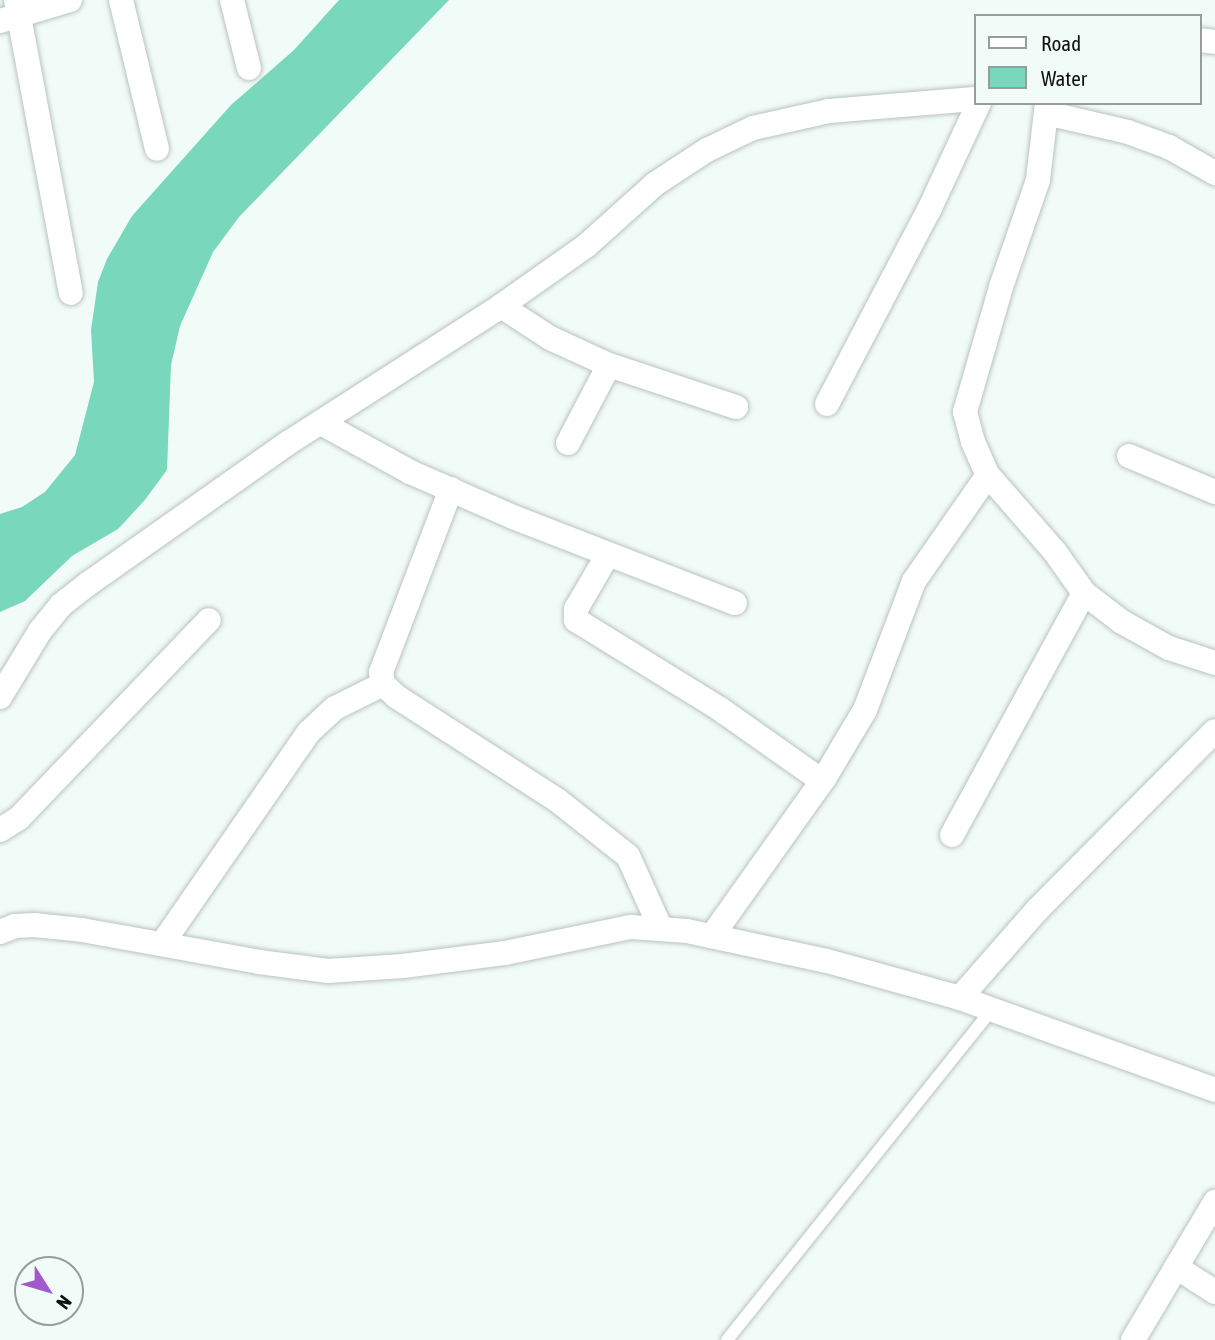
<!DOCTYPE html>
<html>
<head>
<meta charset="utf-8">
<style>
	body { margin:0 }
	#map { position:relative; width:1215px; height:1340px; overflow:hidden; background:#f1fbf7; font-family:"Asap Condensed",sans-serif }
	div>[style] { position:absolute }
	.water>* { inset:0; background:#79d7bb }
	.roads { filter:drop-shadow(0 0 2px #b9c3bf) drop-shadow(0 0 2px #b9c3bf) }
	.service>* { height:12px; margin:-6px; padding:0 6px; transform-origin:6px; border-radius:6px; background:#fff }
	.minor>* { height:24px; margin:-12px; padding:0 12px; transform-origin:12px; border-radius:12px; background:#fff }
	span { translate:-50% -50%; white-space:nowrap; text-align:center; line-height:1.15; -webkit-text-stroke:5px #f1fbf7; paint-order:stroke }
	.legend { position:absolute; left:974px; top:14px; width:228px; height:91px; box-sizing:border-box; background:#f1fbf7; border:2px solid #969d9b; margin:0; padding:9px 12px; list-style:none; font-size:21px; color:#0e1110 }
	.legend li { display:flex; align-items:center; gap:14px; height:35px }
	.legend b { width:35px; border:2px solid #969d9b }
	.north { position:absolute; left:14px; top:1256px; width:70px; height:70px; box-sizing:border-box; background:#f1fbf7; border:2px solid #969d9b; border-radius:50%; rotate:127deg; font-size:19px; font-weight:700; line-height:28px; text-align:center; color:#0e1110 }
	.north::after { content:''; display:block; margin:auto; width:24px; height:32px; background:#a159cd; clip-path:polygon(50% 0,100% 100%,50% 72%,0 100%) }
</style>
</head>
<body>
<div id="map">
	<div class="water">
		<i style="clip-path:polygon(339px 0,449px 0,239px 217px,213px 252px,180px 326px,171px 365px,167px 470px,144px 501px,118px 529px,72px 556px,25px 601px,0 612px,0 514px,22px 507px,45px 492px,75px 455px,94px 382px,91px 330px,98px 282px,107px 259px,132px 216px,231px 105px,294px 50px)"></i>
	</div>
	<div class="roads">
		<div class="service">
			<i style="left:727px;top:1340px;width:425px;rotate:-51.3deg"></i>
		</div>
		<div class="minor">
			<i style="left:16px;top:0;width:298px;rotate:79.4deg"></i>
			<i style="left:121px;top:0;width:153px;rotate:76.4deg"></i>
			<i style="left:232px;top:0;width:70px;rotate:76deg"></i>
			<i style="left:0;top:21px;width:73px;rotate:-16.7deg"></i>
			<i style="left:1199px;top:40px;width:16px;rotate:7deg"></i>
			<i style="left:1047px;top:103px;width:78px;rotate:96.7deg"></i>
			<i style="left:1038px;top:180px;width:113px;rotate:109.1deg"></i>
			<i style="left:1001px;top:287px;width:130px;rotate:106.1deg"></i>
			<i style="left:965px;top:412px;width:31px;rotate:75deg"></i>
			<i style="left:973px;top:442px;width:36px;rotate:66deg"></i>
			<i style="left:988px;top:475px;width:102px;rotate:49deg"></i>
			<i style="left:1055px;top:552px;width:50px;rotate:54.7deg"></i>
			<i style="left:1084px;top:593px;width:48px;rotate:37.3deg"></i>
			<i style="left:1122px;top:622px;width:54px;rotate:29deg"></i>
			<i style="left:1169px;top:648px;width:48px;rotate:18.1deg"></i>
			<i style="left:1046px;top:113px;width:84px;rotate:13deg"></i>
			<i style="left:1128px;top:132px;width:44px;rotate:20.1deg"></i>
			<i style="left:1169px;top:147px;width:53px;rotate:29.5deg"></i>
			<i style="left:501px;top:306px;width:59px;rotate:33.1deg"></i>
			<i style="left:550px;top:338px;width:65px;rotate:24.6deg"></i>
			<i style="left:609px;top:365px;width:134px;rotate:18.3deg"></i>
			<i style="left:827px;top:404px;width:219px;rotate:-62.3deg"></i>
			<i style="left:929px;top:210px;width:118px;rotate:-65deg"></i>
			<i style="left:321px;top:423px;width:102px;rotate:28.8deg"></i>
			<i style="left:410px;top:472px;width:112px;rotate:23.6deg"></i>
			<i style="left:513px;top:517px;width:238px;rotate:21.2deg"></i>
			<i style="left:568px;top:443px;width:88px;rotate:-62.3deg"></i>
			<i style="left:1129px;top:456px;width:93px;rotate:22.7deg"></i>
			<i style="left:451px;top:489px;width:196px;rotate:110.9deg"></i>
			<i style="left:381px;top:672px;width:12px;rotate:81deg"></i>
			<i style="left:383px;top:684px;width:19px;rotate:43deg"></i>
			<i style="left:397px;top:697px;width:190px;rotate:32.8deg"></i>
			<i style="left:557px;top:800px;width:90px;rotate:38.3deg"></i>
			<i style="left:628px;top:856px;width:80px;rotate:65.7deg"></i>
			<i style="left:607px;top:556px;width:61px;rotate:120.3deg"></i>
			<i style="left:576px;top:609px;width:11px;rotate:90deg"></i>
			<i style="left:576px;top:620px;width:169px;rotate:31.7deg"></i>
			<i style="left:720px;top:709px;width:125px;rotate:35.2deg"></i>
			<i style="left:0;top:697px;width:77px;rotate:-58.8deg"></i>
			<i style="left:40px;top:631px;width:33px;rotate:-51deg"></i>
			<i style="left:61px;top:605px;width:34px;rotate:-38deg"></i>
			<i style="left:88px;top:584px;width:245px;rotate:-35.2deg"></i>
			<i style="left:288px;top:443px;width:253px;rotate:-32.7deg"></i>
			<i style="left:501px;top:306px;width:104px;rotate:-35.2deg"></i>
			<i style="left:586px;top:246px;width:93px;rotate:-41.9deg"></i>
			<i style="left:655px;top:184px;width:62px;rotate:-33.2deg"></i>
			<i style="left:707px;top:150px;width:51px;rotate:-25.6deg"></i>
			<i style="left:753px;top:128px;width:78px;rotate:-12.6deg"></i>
			<i style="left:829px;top:111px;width:146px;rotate:-4.7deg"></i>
			<i style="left:0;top:830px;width:22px;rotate:-32deg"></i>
			<i style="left:19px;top:818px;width:274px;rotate:-46.2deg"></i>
			<i style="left:952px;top:835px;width:276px;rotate:-61.4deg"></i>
			<i style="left:0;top:932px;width:16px;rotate:-22deg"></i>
			<i style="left:15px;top:926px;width:19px;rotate:-3deg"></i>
			<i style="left:34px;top:925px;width:48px;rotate:5.9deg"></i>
			<i style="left:82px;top:930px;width:180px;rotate:10.2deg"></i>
			<i style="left:259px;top:962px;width:70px;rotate:7.4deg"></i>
			<i style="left:328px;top:971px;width:75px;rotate:-3.8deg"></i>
			<i style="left:403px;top:966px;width:103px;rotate:-7.3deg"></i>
			<i style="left:505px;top:953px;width:129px;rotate:-11.7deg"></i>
			<i style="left:631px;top:927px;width:56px;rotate:4.1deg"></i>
			<i style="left:687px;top:931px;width:143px;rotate:12.1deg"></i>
			<i style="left:827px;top:961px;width:138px;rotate:15.5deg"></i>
			<i style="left:960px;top:998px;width:271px;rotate:19.8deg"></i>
			<i style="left:712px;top:936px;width:195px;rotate:-54.6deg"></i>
			<i style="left:825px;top:777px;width:78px;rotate:-59.2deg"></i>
			<i style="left:865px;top:710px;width:138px;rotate:-69.2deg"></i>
			<i style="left:914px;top:581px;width:129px;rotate:-55.1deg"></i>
			<i style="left:162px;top:944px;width:258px;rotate:-55.3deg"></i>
			<i style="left:309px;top:732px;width:35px;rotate:-43deg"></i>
			<i style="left:335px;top:708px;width:54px;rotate:-26.6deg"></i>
			<i style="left:960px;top:998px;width:117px;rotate:-48.8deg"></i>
			<i style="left:1037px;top:910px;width:252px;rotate:-45.2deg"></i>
			<i style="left:1176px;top:1267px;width:46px;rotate:32.7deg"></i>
			<i style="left:1133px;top:1340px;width:161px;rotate:-59.3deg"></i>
		</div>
	</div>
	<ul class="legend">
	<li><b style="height:9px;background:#fff"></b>Road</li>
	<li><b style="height:19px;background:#79d7bb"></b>Water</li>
	</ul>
	<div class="north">N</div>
</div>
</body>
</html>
